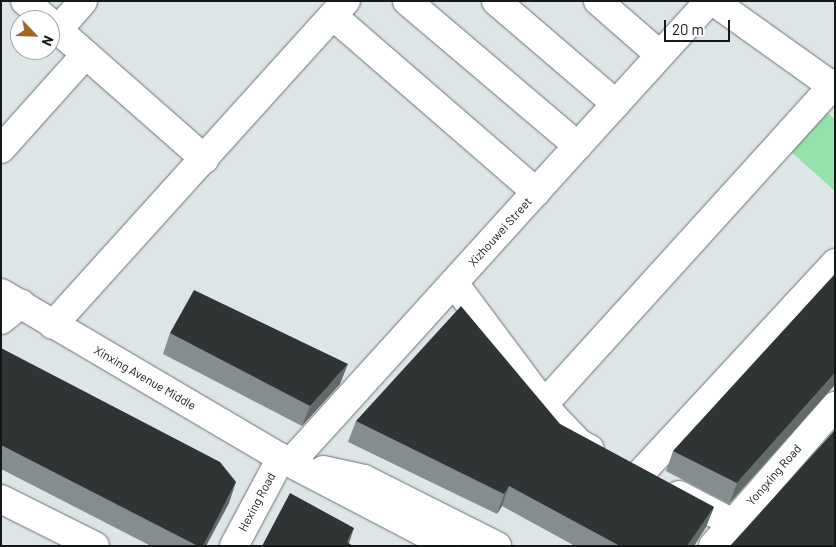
<!DOCTYPE html>
<html>
<head>
<meta charset="utf-8">
<style>
	body { margin:0 }
	#map { position:relative; width:836px; height:547px; overflow:hidden; background:#dde5e7; font-family:Barlow,sans-serif }
	div>[style] { position:absolute }
	.green>* { inset:0; background:#94e2ac }
	.roads { filter:drop-shadow(0 0 1px #6b7274) drop-shadow(0 0 1px #6b7274) }
	.minor>* { height:28px; margin:-14px; padding:0 14px; transform-origin:14px; border-radius:14px; background:#fff }
	.major>* { height:28px; margin:-14px; padding:0 14px; transform-origin:14px; border-radius:14px; background:#fff }
	.wall>* { inset:0; background:#868d8e }
	.shaded-wall>* { inset:0; background:#636a6a }
	.building>* { inset:0; background:#2f3534 }
	span { translate:-50% -50%; white-space:nowrap; text-align:center; line-height:1.15; -webkit-text-stroke:5px #fff; paint-order:stroke }
	.street-label { font-size:12px; color:#151818 }
	.frame { position:absolute; inset:0; border:2px solid #151818; pointer-events:none }
	.north { position:absolute; left:10px; top:10px; width:50px; height:50px; box-sizing:border-box; background:#fff; border:1px solid #a1a3a3; border-radius:50%; rotate:114deg; font-size:14px; font-weight:700; line-height:20px; text-align:center; color:#151818 }
	.north::after { content:''; display:block; margin:auto; width:18px; height:22px; background:#a16727; clip-path:polygon(50% 0,100% 100%,50% 72%,0 100%) }
	.scale { position:absolute; left:664px; top:20px; width:66px; height:22px; box-sizing:border-box; border:2px solid #151818; border-top:0; padding-left:6px; font-size:15px; line-height:18px; white-space:nowrap; color:#151818; -webkit-text-stroke:4px #fff; paint-order:stroke }
</style>
</head>
<body>
<div id="map">
	<div class="green">
		<i style="clip-path:polygon(816px 103px,835px 119px,835px 191px,781px 143px)"></i>
	</div>
	<div class="roads">
		<div class="minor">
			<i style="left:25px;top:1px;width:29px;rotate:41deg"></i>
			<i style="left:407px;top:1px;width:224px;rotate:40.3deg"></i>
			<i style="left:496px;top:1px;width:158px;rotate:40.6deg"></i>
			<i style="left:598px;top:1px;width:82px;rotate:41.1deg"></i>
			<i style="left:713px;top:1px;width:150px;rotate:35.5deg"></i>
			<i style="left:333px;top:16px;width:269px;rotate:40.9deg"></i>
			<i style="left:50px;top:23px;width:206px;rotate:41.3deg"></i>
			<i style="left:58px;top:30px;width:38px;rotate:-49deg"></i>
			<i style="left:1px;top:149px;width:127px;rotate:-48.2deg"></i>
			<i style="left:454px;top:283px;width:167px;rotate:53.3deg"></i>
			<i style="left:554px;top:417px;width:37px;rotate:46deg"></i>
			<i style="left:580px;top:444px;width:11px;rotate:27deg"></i>
			<i style="left:1px;top:320px;width:26px;rotate:-39deg"></i>
			<i style="left:53px;top:325px;width:437px;rotate:-47.9deg"></i>
			<i style="left:544px;top:404px;width:433px;rotate:-47.8deg"></i>
			<i style="left:290px;top:463px;width:624px;rotate:-47.79deg"></i>
			<i style="left:639px;top:475px;width:289px;rotate:-47.2deg"></i>
			<i style="left:679px;top:495px;width:61px;rotate:27.4deg"></i>
			<i style="left:1px;top:499px;width:105px;rotate:26.6deg"></i>
			<i style="left:234px;top:546px;width:100px;rotate:-61.9deg"></i>
			<i style="left:713px;top:546px;width:186px;rotate:-48.9deg"></i>
		</div>
		<div class="major">
			<i style="left:1px;top:293px;width:325px;rotate:30.5deg"></i>
			<i style="left:281px;top:458px;width:190px;rotate:27.6deg"></i>
			<i style="left:323px;top:470px;width:42px;rotate:12.4deg"></i>
			<i style="left:364px;top:479px;width:149px;rotate:26.7deg"></i>
		</div>
	</div>
	<div class="wall">
		<i style="clip-path:polygon(835px 274px,729px 504px,666px 471px,673px 451px)"></i>
		<i style="clip-path:polygon(170px 333px,340px 384px,302px 426px,163px 354px)"></i>
		<i style="clip-path:polygon(1px 348px,229px 503px,206px 546px,151px 546px,1px 469px)"></i>
		<i style="clip-path:polygon(356px 421px,560px 424px,714px 507px,706px 527px,694px 546px,575px 546px,502px 506px,497px 514px,348px 442px)"></i>
	</div>
	<div class="shaded-wall">
		<i style="clip-path:polygon(348px 364px,340px 384px,302px 426px,310px 406px)"></i>
		<i style="clip-path:polygon(835px 373px,835px 385px,729px 504px,737px 483px)"></i>
		<i style="clip-path:polygon(236px 482px,229px 503px,206px 546px,203px 546px)"></i>
		<i style="clip-path:polygon(509px 486px,502px 506px,497px 514px,504px 494px)"></i>
		<i style="clip-path:polygon(714px 507px,706px 527px,694px 546px,687px 546px)"></i>
		<i style="clip-path:polygon(354px 528px,348px 546px,347px 542px)"></i>
	</div>
	<div class="building">
		<i style="clip-path:polygon(835px 274px,835px 373px,737px 483px,673px 451px)"></i>
		<i style="clip-path:polygon(194px 290px,348px 364px,310px 406px,170px 333px)"></i>
		<i style="clip-path:polygon(461px 306px,560px 424px,714px 507px,687px 546px,620px 546px,509px 486px,504px 494px,356px 421px)"></i>
		<i style="clip-path:polygon(1px 348px,220px 462px,236px 482px,203px 546px,198px 546px,1px 445px)"></i>
		<i style="clip-path:polygon(835px 430px,835px 546px,730px 546px)"></i>
		<i style="clip-path:polygon(290px 493px,354px 528px,347px 542px,353px 546px,262px 546px)"></i>
	</div>
	<div class="street-label">
		<span style="left:500px;top:232px;rotate:-48deg">Xizhouwei Street</span>
		<span style="left:145px;top:378px;rotate:30deg">Xinxing Avenue Middle</span>
		<span style="left:774px;top:475px;rotate:-49deg">Yongxing Road</span>
		<span style="left:257px;top:502px;rotate:-62deg">Hexing Road</span>
	</div>
	<div class="frame"></div>
	<div class="north">N</div>
	<div class="scale">20 m</div>
</div>
</body>
</html>
